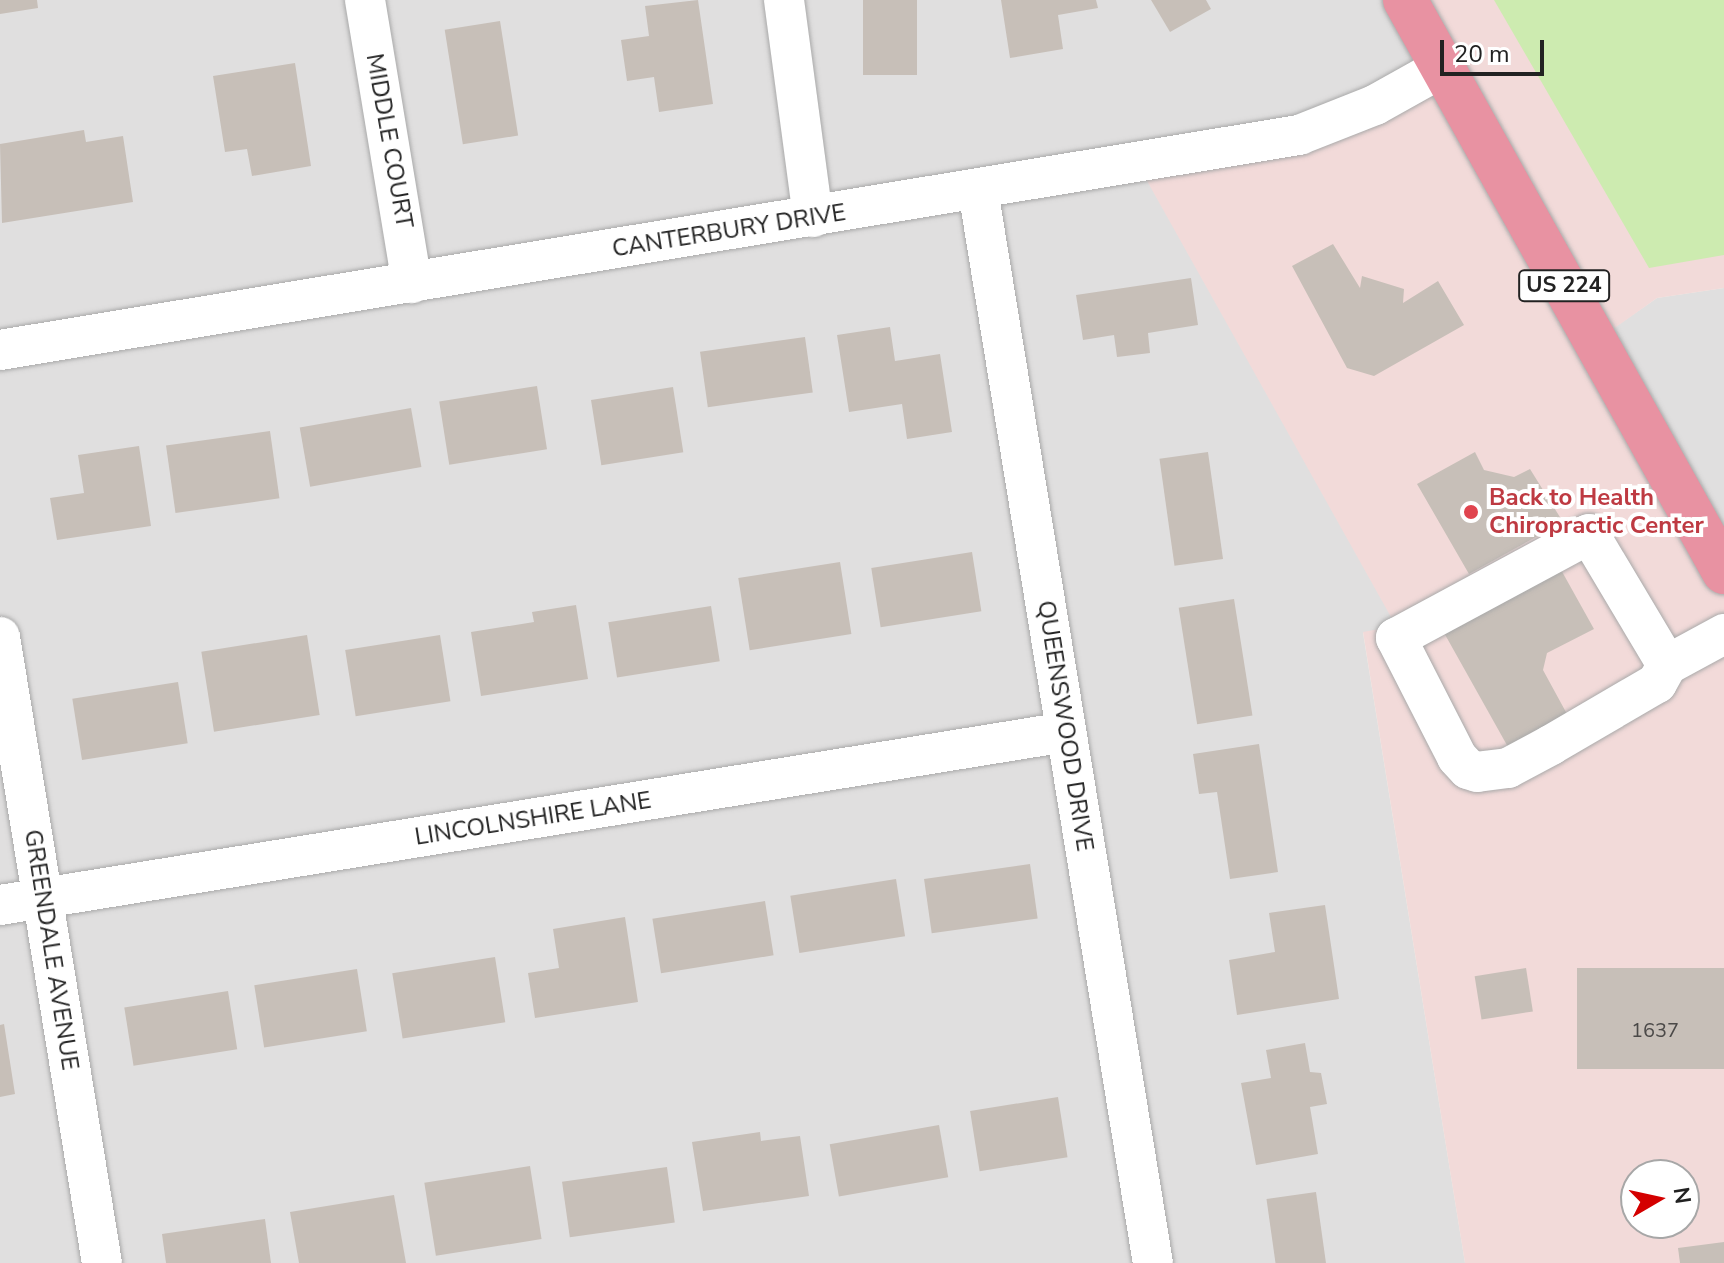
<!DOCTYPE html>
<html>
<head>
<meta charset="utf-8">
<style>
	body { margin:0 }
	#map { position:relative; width:1724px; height:1263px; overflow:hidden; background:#f2efe9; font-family:"Nunito Sans",sans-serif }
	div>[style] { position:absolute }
	.residential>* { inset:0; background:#e0dfdf }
	.commercial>* { inset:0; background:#f2dad9 }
	.grass>* { inset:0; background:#cdebb0 }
	.building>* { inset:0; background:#c7bfb8; transform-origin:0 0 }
	.roads { filter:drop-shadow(0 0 2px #a9a9a9) drop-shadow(0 0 2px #a9a9a9) }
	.minor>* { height:40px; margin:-20px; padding:0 20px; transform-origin:20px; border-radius:20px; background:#fff }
	.highway>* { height:44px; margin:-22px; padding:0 22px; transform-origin:22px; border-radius:22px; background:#e892a2 }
	.dots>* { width:22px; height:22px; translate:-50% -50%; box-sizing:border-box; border:4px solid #fff; border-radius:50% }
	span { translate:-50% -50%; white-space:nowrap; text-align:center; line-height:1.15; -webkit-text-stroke:8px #fff; paint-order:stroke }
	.number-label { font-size:20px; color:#4b4948 }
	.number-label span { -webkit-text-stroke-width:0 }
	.shield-label span { padding:2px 6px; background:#fff; border:2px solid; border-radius:6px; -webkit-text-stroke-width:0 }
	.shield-label { font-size:22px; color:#222; font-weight:700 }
	.street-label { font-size:24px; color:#222 }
	.health-label { font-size:24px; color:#be3a42; font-weight:700 }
	.left { translate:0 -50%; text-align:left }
	.north { position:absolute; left:1620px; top:1159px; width:80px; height:80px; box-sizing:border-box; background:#fff; border:2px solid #a7a7a7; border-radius:50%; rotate:81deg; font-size:22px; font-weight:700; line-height:32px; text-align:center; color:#222 }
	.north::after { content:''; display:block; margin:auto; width:28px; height:36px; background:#d40000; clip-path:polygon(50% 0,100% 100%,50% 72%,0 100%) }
	.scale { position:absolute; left:1440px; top:40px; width:104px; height:36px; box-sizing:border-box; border:4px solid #222; border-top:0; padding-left:10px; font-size:24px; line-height:28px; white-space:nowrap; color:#222; -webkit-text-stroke:6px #fff; paint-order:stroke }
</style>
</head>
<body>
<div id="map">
	<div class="residential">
		<i style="clip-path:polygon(0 0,1405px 0,1443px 67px,1396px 627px,1363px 633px,1465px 1263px,0 1263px)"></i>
		<i style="clip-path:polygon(1724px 288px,1724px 572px,1595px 341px,1657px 298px)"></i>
	</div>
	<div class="commercial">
		<i style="clip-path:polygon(evenodd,1406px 0,1724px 0,1724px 288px,1657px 298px,1595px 342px,1724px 572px,1724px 1263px,1465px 1263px,1363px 632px,1396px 626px,1137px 163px,1299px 135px,1443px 67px,1406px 0,1636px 1175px,1684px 1175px,1684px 1223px,1636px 1223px,1636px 1175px)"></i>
	</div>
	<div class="grass">
		<i style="clip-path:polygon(1494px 0,1724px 0,1724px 255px,1649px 268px)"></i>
	</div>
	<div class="building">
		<i style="clip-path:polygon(0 0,37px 0,38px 8px,0 14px)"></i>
		<i style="clip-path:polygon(698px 0,713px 104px,659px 112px,654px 77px,627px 81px,621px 40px,649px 36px,645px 6px)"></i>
		<i style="left:863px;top:0;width:54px;height:75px"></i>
		<i style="clip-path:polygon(1001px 0,1096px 0,1098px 8px,1058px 15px,1063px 49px,1010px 58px)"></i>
		<i style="clip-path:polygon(1151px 0,1206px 0,1211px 9px,1170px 32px)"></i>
		<i style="left:500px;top:21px;width:116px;height:56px;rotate:81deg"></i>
		<i style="clip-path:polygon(295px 63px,311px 166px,252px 176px,247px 149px,225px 152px,213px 76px)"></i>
		<i style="clip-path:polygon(84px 130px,86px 142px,123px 136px,133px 202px,2px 223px,0 144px)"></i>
		<i style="clip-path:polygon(1333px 244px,1360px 288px,1362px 276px,1404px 289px,1403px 303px,1438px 281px,1464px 325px,1374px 376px,1347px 368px,1292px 266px)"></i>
		<i style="clip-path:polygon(1191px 278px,1198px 325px,1148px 333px,1150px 353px,1117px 357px,1114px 335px,1083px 340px,1076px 295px)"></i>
		<i style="clip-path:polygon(890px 327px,895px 361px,940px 354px,952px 432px,907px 439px,902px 404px,849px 412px,837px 335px)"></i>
		<i style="left:805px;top:337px;width:56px;height:106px;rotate:82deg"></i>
		<i style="left:537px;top:386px;width:64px;height:99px;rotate:81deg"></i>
		<i style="left:673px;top:387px;width:66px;height:83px;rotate:81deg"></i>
		<i style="left:411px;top:408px;width:60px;height:113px;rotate:80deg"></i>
		<i style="left:270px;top:431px;width:68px;height:105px;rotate:82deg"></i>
		<i style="clip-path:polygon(139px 446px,151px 526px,57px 540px,50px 498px,84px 493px,78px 455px)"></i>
		<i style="left:1208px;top:452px;width:108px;height:49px;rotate:82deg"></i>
		<i style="clip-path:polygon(1475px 452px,1484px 470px,1514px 477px,1530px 469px,1563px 522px,1469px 574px,1417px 484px)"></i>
		<i style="left:972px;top:552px;width:60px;height:102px;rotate:81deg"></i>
		<i style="left:840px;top:562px;width:73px;height:103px;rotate:81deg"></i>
		<i style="clip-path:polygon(1560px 568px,1594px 629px,1547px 653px,1543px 670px,1567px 714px,1508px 747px,1443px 631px)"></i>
		<i style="left:1234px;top:599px;width:118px;height:56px;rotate:81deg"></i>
		<i style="clip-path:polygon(576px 605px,588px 679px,481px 696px,471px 632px,534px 622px,532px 612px)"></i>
		<i style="left:711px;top:606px;width:56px;height:104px;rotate:81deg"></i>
		<i style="left:307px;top:635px;width:81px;height:107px;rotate:81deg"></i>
		<i style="left:440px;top:635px;width:67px;height:96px;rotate:81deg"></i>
		<i style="left:178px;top:682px;width:62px;height:107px;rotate:81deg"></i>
		<i style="clip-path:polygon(1259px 744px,1278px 872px,1230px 879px,1217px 792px,1199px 794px,1193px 754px)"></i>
		<i style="left:1030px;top:864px;width:55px;height:107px;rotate:82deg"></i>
		<i style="left:896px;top:879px;width:58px;height:107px;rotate:81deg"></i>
		<i style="left:765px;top:901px;width:55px;height:114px;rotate:81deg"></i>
		<i style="clip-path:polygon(1325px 905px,1339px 999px,1237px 1015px,1229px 960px,1275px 952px,1269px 913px)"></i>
		<i style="clip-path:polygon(625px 917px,638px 1002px,535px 1018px,528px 973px,559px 968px,553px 929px)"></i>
		<i style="left:495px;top:957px;width:66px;height:104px;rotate:81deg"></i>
		<i style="left:1526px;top:968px;width:44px;height:52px;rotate:81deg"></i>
		<i style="left:1724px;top:968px;width:101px;height:147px;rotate:90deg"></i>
		<i style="left:357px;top:969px;width:63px;height:104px;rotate:81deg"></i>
		<i style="left:228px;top:991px;width:59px;height:105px;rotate:81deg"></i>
		<i style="clip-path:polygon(4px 1024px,15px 1094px,0 1097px,0 1025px)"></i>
		<i style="clip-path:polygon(1305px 1043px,1310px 1072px,1321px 1073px,1327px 1104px,1310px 1107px,1318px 1154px,1256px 1165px,1241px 1083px,1271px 1078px,1266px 1050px)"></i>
		<i style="left:1058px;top:1097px;width:61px;height:89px;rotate:81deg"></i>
		<i style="left:939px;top:1125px;width:53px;height:111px;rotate:80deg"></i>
		<i style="clip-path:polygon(760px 1132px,761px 1141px,800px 1136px,809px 1196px,703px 1211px,692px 1142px)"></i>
		<i style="left:530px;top:1166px;width:74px;height:107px;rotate:81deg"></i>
		<i style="left:667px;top:1167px;width:56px;height:106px;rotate:82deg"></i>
		<i style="left:1316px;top:1192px;width:72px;height:50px;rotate:82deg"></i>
		<i style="clip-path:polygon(394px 1195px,406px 1263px,299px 1263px,290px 1212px)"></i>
		<i style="clip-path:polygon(265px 1219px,271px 1263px,166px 1263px,162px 1234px)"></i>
		<i style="clip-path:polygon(1724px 1242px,1724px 1263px,1680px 1263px,1678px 1248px)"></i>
	</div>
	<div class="roads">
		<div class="minor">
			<i style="left:365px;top:0;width:287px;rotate:80.6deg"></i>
			<i style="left:784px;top:0;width:219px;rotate:82.4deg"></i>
			<i style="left:978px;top:190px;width:1087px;rotate:80.74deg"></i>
			<i style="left:0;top:350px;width:1317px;rotate:-9.4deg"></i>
			<i style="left:1299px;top:135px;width:82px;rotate:-21.5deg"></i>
			<i style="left:1375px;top:105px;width:78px;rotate:-29.2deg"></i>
			<i style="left:0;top:637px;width:634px;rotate:80.75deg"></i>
			<i style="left:1667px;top:665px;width:21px;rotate:119deg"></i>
			<i style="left:1657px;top:683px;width:123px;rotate:149.7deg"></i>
			<i style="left:1551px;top:745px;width:49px;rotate:151.9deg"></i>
			<i style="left:1508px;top:768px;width:31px;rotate:173deg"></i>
			<i style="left:1477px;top:772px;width:9px;rotate:-162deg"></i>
			<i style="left:1468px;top:769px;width:16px;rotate:-133deg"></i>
			<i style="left:1457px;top:757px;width:134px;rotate:-117.1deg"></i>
			<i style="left:1396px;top:638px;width:219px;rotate:-28.3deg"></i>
			<i style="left:1589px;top:534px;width:152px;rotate:59.2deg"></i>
			<i style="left:1667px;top:665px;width:65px;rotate:-28.5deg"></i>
			<i style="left:0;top:905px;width:1080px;rotate:-9.22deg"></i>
		</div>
		<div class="highway">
			<i style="left:1405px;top:0;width:655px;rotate:60.85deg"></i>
		</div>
	</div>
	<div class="dots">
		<i style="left:1471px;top:512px;background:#e0444e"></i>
	</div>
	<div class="number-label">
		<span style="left:1655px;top:1030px">1637</span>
	</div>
	<div class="shield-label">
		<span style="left:1564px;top:286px">US 224</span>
	</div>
	<div class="street-label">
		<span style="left:389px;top:141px;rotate:80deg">MIDDLE COURT</span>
		<span style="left:729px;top:231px;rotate:-9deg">CANTERBURY DRIVE</span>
		<span style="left:1065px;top:726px;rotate:81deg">QUEENSWOOD DRIVE</span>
		<span style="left:533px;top:819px;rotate:-9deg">LINCOLNSHIRE LANE</span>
		<span style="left:51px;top:950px;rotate:81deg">GREENDALE AVENUE</span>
	</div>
	<div class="health-label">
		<span class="left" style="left:1489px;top:512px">Back to Health<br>Chiropractic Center</span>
	</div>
	<div class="north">N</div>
	<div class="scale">20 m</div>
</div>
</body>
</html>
